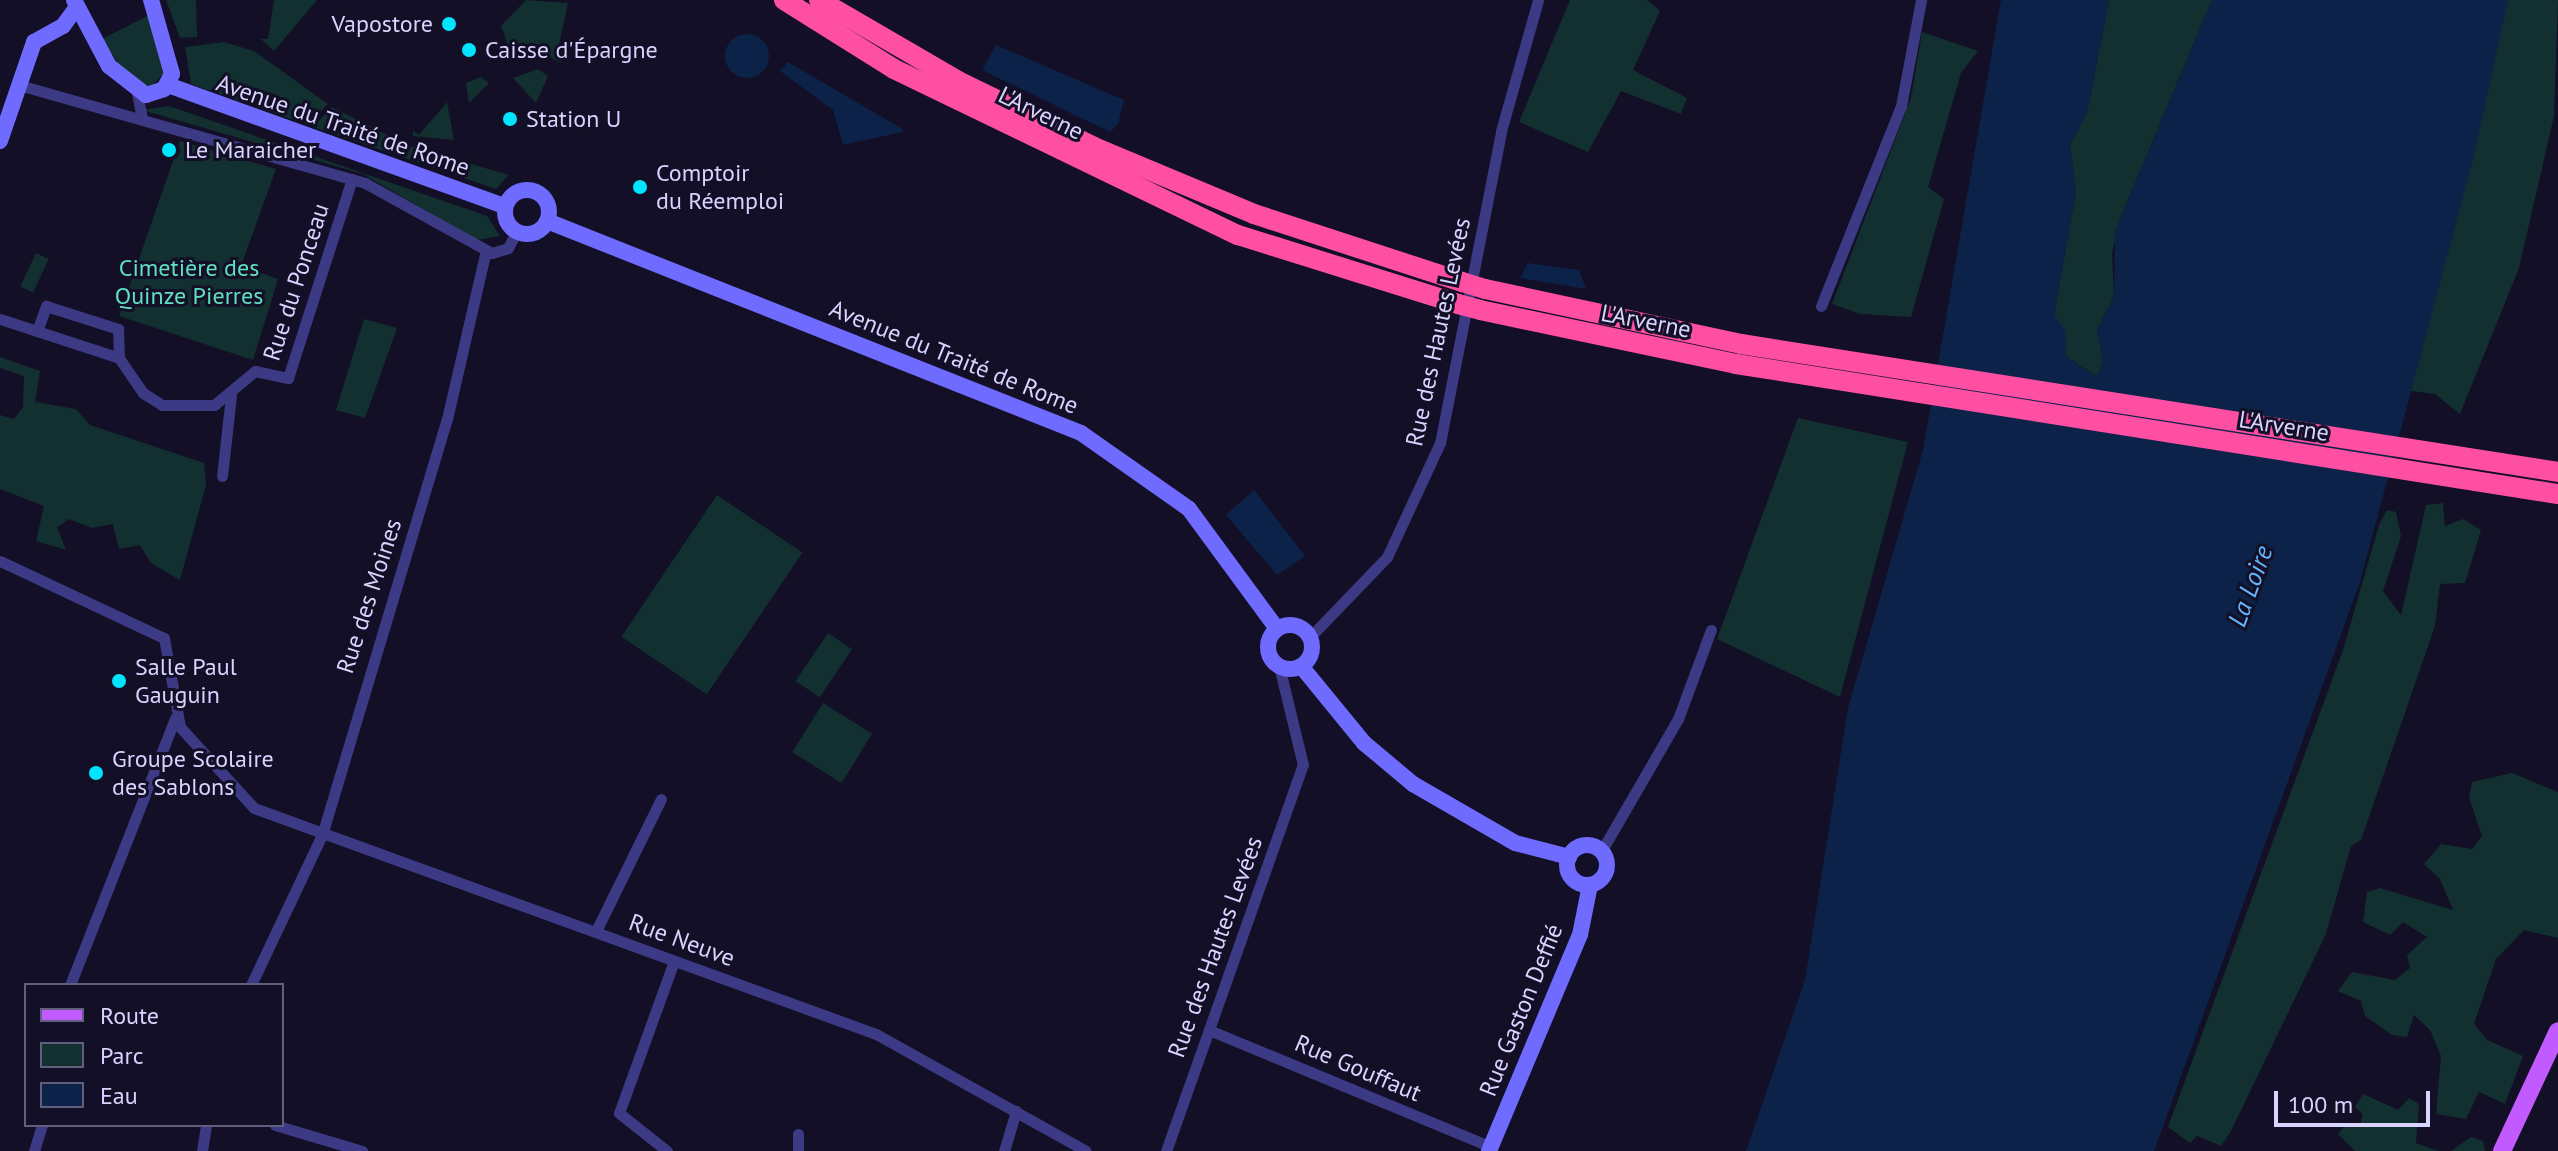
<!DOCTYPE html>
<html>
<head>
<meta charset="utf-8">
<style>
	body { margin:0 }
	#map { position:relative; width:2558px; height:1151px; overflow:hidden; background:#130f26; font-family:"PT Sans",sans-serif }
	div>[style] { position:absolute }
	.green>* { inset:0; background:#12302f; transform-origin:0 0 }
	.water>* { inset:0; background:#0c2248 }
	.round { border-radius:50% }
	.street>* { height:11px; margin:-5.5px; padding:0 5.5px; transform-origin:5.5px; border-radius:5.5px; background:#3d3a85 }
	.secondary>* { height:16px; margin:-8px; padding:0 8px; transform-origin:8px; border-radius:8px; background:#6f6bff }
	.secondary>.ring { margin:-8px; padding:0; box-sizing:content-box; background:none; border:16px solid #6f6bff; border-radius:50% }
	.primary>* { height:18px; margin:-9px; padding:0 9px; transform-origin:9px; border-radius:9px; background:#c25bff }
	.highway>* { height:20px; margin:-10px; padding:0 10px; transform-origin:10px; border-radius:10px; background:#ff4fa3 }
	.highway-bridge>* { height:20px; margin:-10px; padding:0 10px; transform-origin:10px; border-radius:10px; background:#ff4fa3 }
	.dots>* { width:22px; height:22px; translate:-50% -50%; box-sizing:border-box; border:4px solid #130f26; border-radius:50% }
	span { translate:-50% -50%; white-space:nowrap; text-align:center; line-height:1.15; -webkit-text-stroke:6px #130f26; paint-order:stroke }
	.poi-label { font-size:24px; color:#d9d4ff }
	.right { translate:-100% -50%; text-align:right }
	.left { translate:0 -50%; text-align:left }
	.street-label { font-size:24px; color:#d9d4ff }
	.park-label { font-size:24px; color:#5fe0c0 }
	.water-label { font-size:26px; color:#62b6ff; font-style:italic }
	.legend { position:absolute; left:24px; top:983px; width:260px; height:144px; box-sizing:border-box; background:#130f26; border:2px solid #625e7d; margin:0; padding:10px 14px; list-style:none; font-size:24px; color:#d9d4ff }
	.legend li { display:flex; align-items:center; gap:16px; height:40px }
	.legend b { width:40px; border:2px solid #625e7d }
	.scale { position:absolute; left:2274px; top:1091px; width:156px; height:36px; box-sizing:border-box; border:4px solid #d9d4ff; border-top:0; padding-left:10px; font-size:24px; line-height:28px; white-space:nowrap; color:#d9d4ff; -webkit-text-stroke:6px #130f26; paint-order:stroke }
</style>
</head>
<body>
<div id="map">
	<div class="green">
		<i style="clip-path:polygon(166px 0,196px 0,197px 37px,180px 38px)"></i>
		<i style="clip-path:polygon(274px 0,317px 0,274px 51px,261px 39px,268px 39px)"></i>
		<i style="clip-path:polygon(526px 0,568px 3px,557px 54px,562px 63px,530px 49px,511px 54px,501px 26px)"></i>
		<i style="clip-path:polygon(1570px 0,1647px 0,1660px 11px,1633px 70px,1687px 98px,1681px 114px,1621px 91px,1588px 152px,1519px 122px)"></i>
		<i style="clip-path:polygon(2109px 0,2212px 0,2122px 214px,2112px 252px,2114px 297px,2097px 330px,2103px 361px,2097px 377px,2066px 356px,2054px 315px,2076px 191px,2070px 145px,2087px 112px)"></i>
		<i style="clip-path:polygon(2508px 0,2558px 0,2554px 116px,2519px 268px,2460px 414px,2435px 394px,2404px 390px)"></i>
		<i style="clip-path:polygon(149px 15px,164px 74px,149px 88px,122px 69px,102px 39px)"></i>
		<i style="clip-path:polygon(1922px 32px,1978px 51px,1961px 73px,1928px 187px,1944px 199px,1911px 317px,1860px 314px,1832px 304px,1911px 98px)"></i>
		<i style="clip-path:polygon(224px 42px,254px 51px,328px 104px,308px 125px,191px 84px,185px 47px)"></i>
		<i style="clip-path:polygon(538px 69px,548px 76px,536px 103px,513px 78px)"></i>
		<i style="clip-path:polygon(481px 77px,489px 83px,469px 103px,466px 83px)"></i>
		<i style="clip-path:polygon(447px 102px,454px 140px,413px 136px,413px 131px,419px 135px)"></i>
		<i style="clip-path:polygon(169px 106px,487px 216px,500px 236px,476px 240px,363px 174px,142px 110px)"></i>
		<i style="clip-path:polygon(332px 107px,409px 146px,509px 175px,496px 189px,313px 127px)"></i>
		<i style="clip-path:polygon(180px 141px,276px 169px,241px 266px,278px 279px,253px 360px,119px 316px)"></i>
		<i style="left:36px;top:253px;width:14px;height:37px;rotate:25deg"></i>
		<i style="clip-path:polygon(364px 319px,397px 328px,365px 418px,336px 410px)"></i>
		<i style="clip-path:polygon(0 357px,40px 371px,35px 402px,76px 409px,90px 425px,204px 463px,206px 485px,180px 580px,151px 563px,140px 545px,119px 549px,113px 524px,92px 528px,69px 519px,57px 527px,66px 550px,36px 541px,44px 506px,0 489px,0 415px,14px 419px,23px 407px,24px 376px,0 368px)"></i>
		<i style="clip-path:polygon(1798px 418px,1908px 442px,1840px 697px,1717px 639px)"></i>
		<i style="left:717px;top:495px;width:103px;height:171px;rotate:34deg"></i>
		<i style="clip-path:polygon(2443px 503px,2445px 526px,2463px 519px,2481px 530px,2465px 583px,2440px 584px,2435px 626px,2361px 840px,2351px 846px,2326px 934px,2230px 1133px,2221px 1146px,2197px 1136px,2190px 1143px,2168px 1127px,2343px 650px,2379px 525px,2387px 510px,2396px 512px,2401px 536px,2383px 591px,2401px 615px,2426px 505px)"></i>
		<i style="left:828px;top:633px;width:29px;height:58px;rotate:34deg"></i>
		<i style="left:823px;top:703px;width:58px;height:58px;rotate:32deg"></i>
		<i style="clip-path:polygon(2512px 773px,2558px 792px,2558px 938px,2524px 930px,2496px 959px,2474px 1024px,2487px 1040px,2523px 1056px,2505px 1104px,2479px 1092px,2466px 1119px,2436px 1114px,2441px 1056px,2430px 1030px,2414px 1015px,2407px 1037px,2392px 1035px,2365px 1016px,2361px 1001px,2338px 991px,2352px 972px,2395px 980px,2410px 968px,2407px 955px,2427px 937px,2403px 922px,2390px 935px,2363px 922px,2367px 892px,2380px 888px,2453px 910px,2440px 879px,2424px 864px,2441px 844px,2472px 849px,2482px 836px,2469px 798px,2472px 782px)"></i>
		<i style="clip-path:polygon(2363px 1094px,2398px 1110px,2409px 1098px,2419px 1104px,2416px 1143px,2438px 1151px,2355px 1151px,2338px 1134px,2347px 1123px,2360px 1125px,2363px 1114px,2355px 1107px)"></i>
		<i style="clip-path:polygon(2471px 1137px,2483px 1141px,2485px 1151px,2451px 1151px)"></i>
	</div>
	<div class="water">
		<i style="clip-path:polygon(2001px 0,2109px 0,2087px 112px,2070px 145px,2076px 191px,2054px 315px,2066px 331px,2066px 356px,2096px 377px,2103px 361px,2097px 330px,2114px 297px,2115px 231px,2212px 0,2508px 0,2474px 156px,2360px 582px,2154px 1151px,1746px 1151px,1805px 980px,1848px 708px,1923px 450px)"></i>
		<i class="round" style="left:725px;top:34px;width:44px;height:44px"></i>
		<i style="clip-path:polygon(996px 45px,1124px 100px,1118px 124px,1110px 132px,982px 70px)"></i>
		<i style="clip-path:polygon(788px 62px,901px 128px,903px 132px,843px 145px,833px 110px,780px 71px)"></i>
		<i style="clip-path:polygon(1528px 263px,1579px 270px,1586px 289px,1520px 278px)"></i>
		<i style="clip-path:polygon(1254px 490px,1305px 556px,1277px 575px,1226px 515px)"></i>
	</div>
	<div class="street">
		<i style="left:19px;top:85px;width:360px;rotate:15.8deg"></i>
		<i style="left:365px;top:183px;width:145px;rotate:28.9deg"></i>
		<i style="left:492px;top:253px;width:17px;rotate:-17deg"></i>
		<i style="left:508px;top:248px;width:18px;rotate:-63deg"></i>
		<i style="left:137px;top:93px;width:25px;rotate:79deg"></i>
		<i style="left:1821px;top:306px;width:215px;rotate:-68.2deg"></i>
		<i style="left:1901px;top:106px;width:108px;rotate:-79.3deg"></i>
		<i style="left:0;top:319px;width:125px;rotate:18.1deg"></i>
		<i style="left:37px;top:331px;width:27px;rotate:-70deg"></i>
		<i style="left:46px;top:306px;width:76px;rotate:17.7deg"></i>
		<i style="left:118px;top:329px;width:29px;rotate:88deg"></i>
		<i style="left:119px;top:358px;width:42px;rotate:55.6deg"></i>
		<i style="left:143px;top:393px;width:22px;rotate:32deg"></i>
		<i style="left:162px;top:405px;width:52px"></i>
		<i style="left:214px;top:405px;width:53px;rotate:-39.7deg"></i>
		<i style="left:255px;top:371px;width:34px;rotate:12deg"></i>
		<i style="left:288px;top:378px;width:209px;rotate:-72.2deg"></i>
		<i style="left:222px;top:476px;width:81px;rotate:-83.6deg"></i>
		<i style="left:0;top:561px;width:181px;rotate:25.2deg"></i>
		<i style="left:164px;top:638px;width:90px;rotate:79.8deg"></i>
		<i style="left:180px;top:727px;width:110px;rotate:47.6deg"></i>
		<i style="left:254px;top:808px;width:662px;rotate:19.97deg"></i>
		<i style="left:876px;top:1034px;width:240px;rotate:29.1deg"></i>
		<i style="left:1310px;top:637px;width:111px;rotate:-46.1deg"></i>
		<i style="left:1387px;top:557px;width:126px;rotate:-65.1deg"></i>
		<i style="left:1440px;top:443px;width:318px;rotate:-78.9deg"></i>
		<i style="left:1501px;top:131px;width:136px;rotate:-74.2deg"></i>
		<i style="left:1602px;top:850px;width:151px;rotate:-59.9deg"></i>
		<i style="left:1678px;top:719px;width:95px;rotate:-69.7deg"></i>
		<i style="left:596px;top:931px;width:147px;rotate:-63.8deg"></i>
		<i style="left:70px;top:985px;width:287px;rotate:-68.5deg"></i>
		<i style="left:251px;top:985px;width:166px;rotate:-64.7deg"></i>
		<i style="left:322px;top:835px;width:434px;rotate:-73.3deg"></i>
		<i style="left:447px;top:419px;width:173px;rotate:-77deg"></i>
		<i style="left:1209px;top:1030px;width:305px;rotate:22.5deg"></i>
		<i style="left:275px;top:1125px;width:91px;rotate:16.6deg"></i>
		<i style="left:34px;top:1151px;width:27px;rotate:-73deg"></i>
		<i style="left:202px;top:1151px;width:26px;rotate:-81deg"></i>
		<i style="left:667px;top:1151px;width:61px;rotate:-141.6deg"></i>
		<i style="left:619px;top:1113px;width:162px;rotate:-70.1deg"></i>
		<i style="left:798px;top:1151px;width:17px;rotate:-90deg"></i>
		<i style="left:1004px;top:1151px;width:42px;rotate:-73.3deg"></i>
		<i style="left:1166px;top:1151px;width:410px;rotate:-70.5deg"></i>
		<i style="left:1303px;top:765px;width:102px;rotate:-103.6deg"></i>
	</div>
	<div class="secondary">
		<i style="left:74px;top:0;width:75px;rotate:62.1deg"></i>
		<i style="left:109px;top:66px;width:47px;rotate:38.1deg"></i>
		<i style="left:146px;top:95px;width:19px;rotate:-18deg"></i>
		<i style="left:164px;top:89px;width:17px;rotate:-62deg"></i>
		<i style="left:172px;top:74px;width:77px;rotate:-105.8deg"></i>
		<i style="left:168px;top:85px;width:358px;rotate:19.8deg"></i>
		<i style="left:0;top:141px;width:105px;rotate:-71deg"></i>
		<i style="left:34px;top:42px;width:33px;rotate:-29deg"></i>
		<i style="left:63px;top:26px;width:24px;rotate:-54deg"></i>
		<i class="ring" style="left:505px;top:190px;width:28px;height:28px"></i>
		<i style="left:547px;top:221px;width:575px;rotate:21.65deg"></i>
		<i style="left:1081px;top:433px;width:132px;rotate:35.1deg"></i>
		<i style="left:1189px;top:509px;width:149px;rotate:53.7deg"></i>
		<i class="ring" style="left:1268px;top:625px;width:28px;height:28px"></i>
		<i style="left:1301px;top:666px;width:99px;rotate:50.7deg"></i>
		<i style="left:1364px;top:743px;width:64px;rotate:39.9deg"></i>
		<i style="left:1413px;top:784px;width:118px;rotate:30deg"></i>
		<i style="left:1515px;top:843px;width:56px;rotate:14.5deg"></i>
		<i class="ring" style="left:1567px;top:845px;width:24px;height:24px"></i>
		<i style="left:1489px;top:1151px;width:234px;rotate:-67.2deg"></i>
		<i style="left:1580px;top:935px;width:51px;rotate:-78.7deg"></i>
	</div>
	<div class="primary">
		<i style="left:2502px;top:1151px;width:132px;rotate:-65deg"></i>
	</div>
	<div class="highway">
		<i style="left:784px;top:0;width:130px;rotate:32.1deg"></i>
		<i style="left:894px;top:69px;width:382px;rotate:25.8deg"></i>
		<i style="left:1238px;top:235px;width:231px;rotate:17.4deg"></i>
		<i style="left:819px;top:0;width:161px;rotate:30.2deg"></i>
		<i style="left:958px;top:81px;width:159px;rotate:25.8deg"></i>
		<i style="left:1101px;top:150px;width:166px;rotate:22.7deg"></i>
		<i style="left:1254px;top:214px;width:219px;rotate:18.1deg"></i>
		<i style="left:1485px;top:289px;width:262px;rotate:12.1deg"></i>
		<i style="left:1741px;top:344px;width:827px;rotate:8.9deg"></i>
		<i style="left:1480px;top:310px;width:262px;rotate:11.9deg"></i>
		<i style="left:1736px;top:364px;width:832px;rotate:8.99deg"></i>
	</div>
	<div class="highway-bridge">
		<i style="left:1462px;top:282px;width:24px;rotate:17deg"></i>
		<i style="left:1458px;top:304px;width:23px;rotate:15deg"></i>
	</div>
	<div class="dots">
		<i style="left:449px;top:24px;background:#00e5ff"></i>
		<i style="left:469px;top:50px;background:#00e5ff"></i>
		<i style="left:510px;top:119px;background:#00e5ff"></i>
		<i style="left:169px;top:150px;background:#00e5ff"></i>
		<i style="left:640px;top:187px;background:#00e5ff"></i>
		<i style="left:119px;top:681px;background:#00e5ff"></i>
		<i style="left:96px;top:773px;background:#00e5ff"></i>
	</div>
	<div class="poi-label">
		<span class="right" style="left:433px;top:24px">Vapostore</span>
		<span class="left" style="left:485px;top:50px">Caisse d'Épargne</span>
		<span class="left" style="left:526px;top:119px">Station U</span>
		<span class="left" style="left:185px;top:150px">Le Maraicher</span>
		<span class="left" style="left:656px;top:187px">Comptoir<br>du Réemploi</span>
		<span class="left" style="left:135px;top:681px">Salle Paul<br>Gauguin</span>
		<span class="left" style="left:112px;top:773px">Groupe Scolaire<br>des Sablons</span>
	</div>
	<div class="street-label">
		<span style="left:1041px;top:113px;rotate:26deg">L'Arverne</span>
		<span style="left:343px;top:125px;rotate:19deg">Avenue du Traité de Rome</span>
		<span style="left:296px;top:282px;rotate:-72deg">Rue du Ponceau</span>
		<span style="left:1646px;top:321px;rotate:11deg">L'Arverne</span>
		<span style="left:1438px;top:332px;rotate:-78deg">Rue des Hautes Levées</span>
		<span style="left:954px;top:357px;rotate:22deg">Avenue du Traité de Rome</span>
		<span style="left:2284px;top:426px;rotate:9deg">L'Arverne</span>
		<span style="left:369px;top:596px;rotate:-72deg">Rue des Moines</span>
		<span style="left:682px;top:940px;rotate:20deg">Rue Neuve</span>
		<span style="left:1215px;top:947px;rotate:-70deg">Rue des Hautes Levées</span>
		<span style="left:1521px;top:1010px;rotate:-68deg">Rue Gaston Deffié</span>
		<span style="left:1358px;top:1068px;rotate:23deg">Rue Gouffaut</span>
	</div>
	<div class="park-label">
		<span style="left:189px;top:282px">Cimetière des<br>Quinze Pierres</span>
	</div>
	<div class="water-label">
		<span style="left:2250px;top:586px;rotate:-70deg">La Loire</span>
	</div>
	<ul class="legend">
	<li><b style="height:10px;background:#c25bff"></b>Route</li>
	<li><b style="height:22px;background:#12302f"></b>Parc</li>
	<li><b style="height:22px;background:#0c2248"></b>Eau</li>
	</ul>
	<div class="scale">100 m</div>
</div>
</body>
</html>
